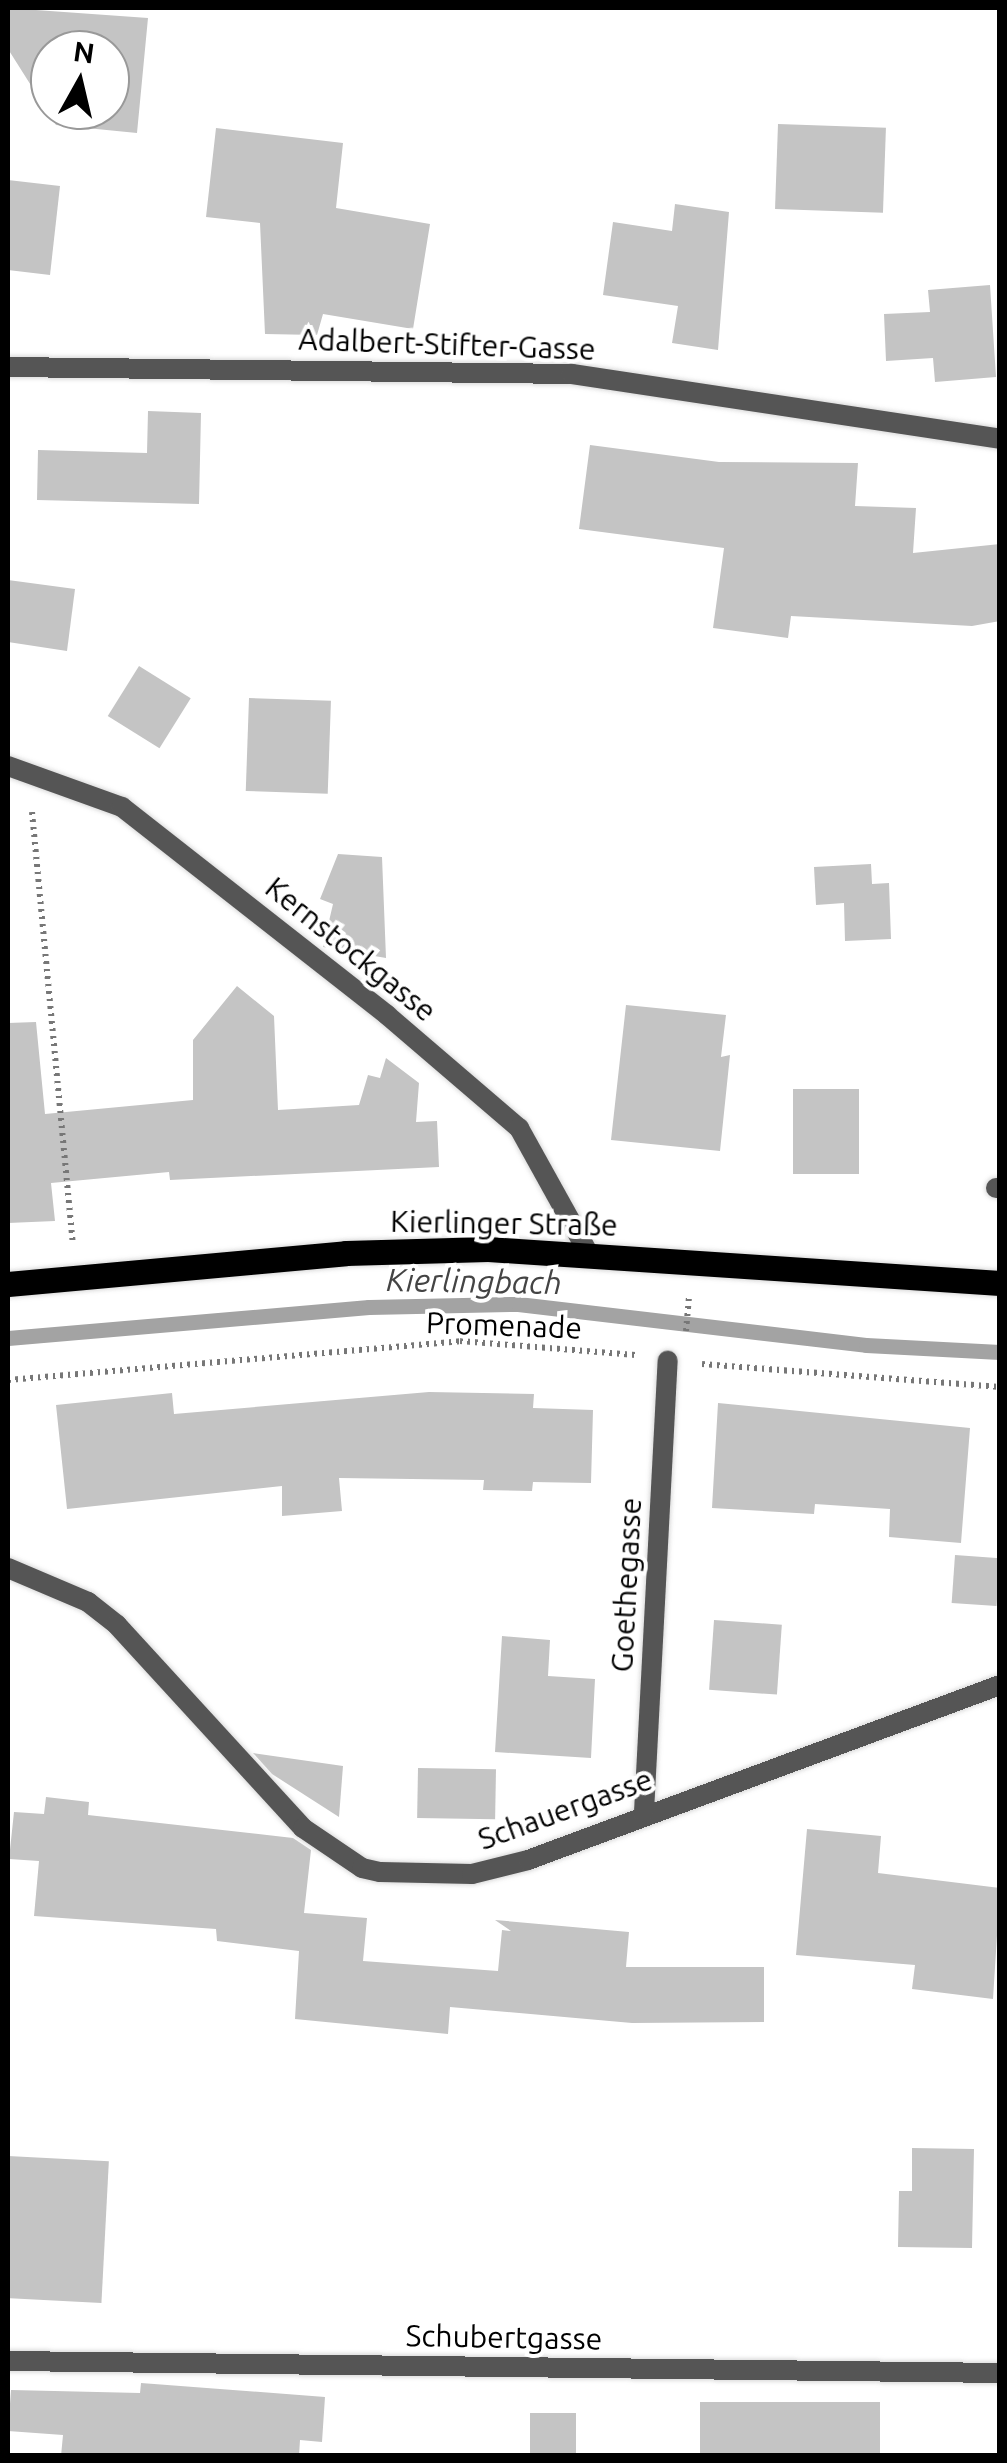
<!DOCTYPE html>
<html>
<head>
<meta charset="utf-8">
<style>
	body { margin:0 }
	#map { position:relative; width:1007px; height:2463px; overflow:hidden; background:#fff; font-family:Ubuntu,sans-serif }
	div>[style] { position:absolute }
	.stream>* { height:15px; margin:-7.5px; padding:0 7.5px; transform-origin:7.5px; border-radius:7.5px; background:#a3a3a3 }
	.building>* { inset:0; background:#c4c4c4; transform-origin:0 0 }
	.path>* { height:6px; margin-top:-3px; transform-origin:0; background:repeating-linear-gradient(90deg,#777 0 2.5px,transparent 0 7.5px) }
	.roads { filter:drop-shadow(0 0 2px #dbdbdb) drop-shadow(0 0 2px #dbdbdb) }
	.service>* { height:20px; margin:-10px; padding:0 10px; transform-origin:10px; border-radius:10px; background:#555 }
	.minor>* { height:20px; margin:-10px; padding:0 10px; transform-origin:10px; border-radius:10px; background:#555 }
	.primary>* { height:25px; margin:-12.5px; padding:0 12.5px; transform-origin:12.5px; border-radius:12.5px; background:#000 }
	span { translate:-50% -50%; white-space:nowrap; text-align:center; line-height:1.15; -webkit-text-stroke:8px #fff; paint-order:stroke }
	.street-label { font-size:30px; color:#000 }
	.water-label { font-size:32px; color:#444; font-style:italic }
	.frame { position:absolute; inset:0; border:10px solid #000; pointer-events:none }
	.north { position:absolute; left:30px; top:30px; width:100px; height:100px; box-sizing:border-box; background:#fff; border:2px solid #999; border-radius:50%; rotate:8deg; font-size:28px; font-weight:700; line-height:40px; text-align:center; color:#000 }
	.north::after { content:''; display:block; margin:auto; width:35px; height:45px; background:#000; clip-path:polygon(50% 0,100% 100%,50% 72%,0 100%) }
</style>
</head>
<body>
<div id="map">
	<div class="stream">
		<i style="left:8px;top:1338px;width:362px;rotate:-4.9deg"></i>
		<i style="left:369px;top:1307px;width:149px;rotate:-1.2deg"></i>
		<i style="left:518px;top:1304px;width:350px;rotate:6.7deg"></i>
		<i style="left:866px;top:1345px;width:134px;rotate:3deg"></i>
	</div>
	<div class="building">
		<i style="clip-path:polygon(evenodd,8px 8px,148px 18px,137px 133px,56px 125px,8px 49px,8px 8px,50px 50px,110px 50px,110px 110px,50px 110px,50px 50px)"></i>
		<i style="left:778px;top:124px;width:108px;height:85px;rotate:2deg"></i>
		<i style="clip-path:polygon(216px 128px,343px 143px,336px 208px,430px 224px,413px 329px,323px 314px,317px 335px,265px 334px,260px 223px,206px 217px)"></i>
		<i style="clip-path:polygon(8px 180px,60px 186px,50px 275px,8px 270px)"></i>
		<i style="clip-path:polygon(675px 204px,729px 212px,718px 350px,672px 343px,678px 306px,603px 295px,613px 222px,672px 231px)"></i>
		<i style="clip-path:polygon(990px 285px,996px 377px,935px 382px,933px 358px,886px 361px,884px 314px,930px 312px,928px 290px)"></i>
		<i style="clip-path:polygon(148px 411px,201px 413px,199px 504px,37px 500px,38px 450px,147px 453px)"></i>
		<i style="clip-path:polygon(590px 445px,719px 462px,858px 463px,855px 506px,916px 508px,913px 553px,1000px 544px,1000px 621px,972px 626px,791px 616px,788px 638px,713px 628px,724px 548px,579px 529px)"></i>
		<i style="clip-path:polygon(8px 580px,75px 589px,67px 651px,8px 642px)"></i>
		<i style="left:139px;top:666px;width:61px;height:59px;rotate:32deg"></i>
		<i style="left:249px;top:698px;width:82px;height:93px;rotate:2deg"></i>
		<i style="clip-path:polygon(338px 854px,382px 857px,386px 958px,323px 947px,333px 904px,320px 899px)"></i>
		<i style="clip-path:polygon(871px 864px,872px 884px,889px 883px,891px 939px,845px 941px,844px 903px,816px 905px,814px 867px)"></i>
		<i style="clip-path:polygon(237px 986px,274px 1016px,278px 1110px,359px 1105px,368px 1075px,380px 1078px,386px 1058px,419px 1083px,416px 1122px,437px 1121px,439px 1167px,170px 1180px,169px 1172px,51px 1183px,55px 1221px,8px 1223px,8px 1023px,36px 1022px,45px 1114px,193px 1100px,193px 1040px)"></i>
		<i style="clip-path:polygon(626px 1005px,726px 1015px,721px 1057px,730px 1055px,720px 1151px,611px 1140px)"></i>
		<i style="left:793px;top:1089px;width:66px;height:85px"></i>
		<i style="clip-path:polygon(429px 1392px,534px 1394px,533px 1408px,593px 1410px,591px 1483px,533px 1482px,532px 1491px,483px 1490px,484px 1480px,339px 1478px,342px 1511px,282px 1516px,282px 1486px,67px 1509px,56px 1405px,172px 1393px,174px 1414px)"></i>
		<i style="clip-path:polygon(718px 1403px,970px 1428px,961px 1543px,889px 1537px,890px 1509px,815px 1504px,814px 1514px,712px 1508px)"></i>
		<i style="left:955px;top:1555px;width:45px;height:48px;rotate:4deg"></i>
		<i style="left:714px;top:1620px;width:68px;height:70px;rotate:4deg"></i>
		<i style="clip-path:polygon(502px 1636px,550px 1640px,548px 1676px,595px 1679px,591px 1758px,495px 1752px)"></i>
		<i style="clip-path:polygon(253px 1753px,343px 1766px,339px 1817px,272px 1774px)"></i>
		<i style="left:418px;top:1768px;width:78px;height:50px;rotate:1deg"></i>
		<i style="clip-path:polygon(46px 1797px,89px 1802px,88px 1815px,293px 1838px,311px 1850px,304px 1913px,367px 1918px,363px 1961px,498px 1971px,502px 1930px,511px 1931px,495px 1920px,629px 1932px,626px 1967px,764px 1967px,764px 2022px,632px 2023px,450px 2007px,448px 2034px,295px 2019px,299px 1951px,217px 1941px,216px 1929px,34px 1916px,39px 1861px,9px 1859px,14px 1812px,44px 1814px)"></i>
		<i style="clip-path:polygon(807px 1829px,881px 1836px,878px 1873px,1000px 1888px,993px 1999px,912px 1989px,915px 1965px,796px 1955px)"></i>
		<i style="clip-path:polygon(912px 2148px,974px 2149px,972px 2248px,898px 2247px,899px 2191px,912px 2191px)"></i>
		<i style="left:8px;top:2156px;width:101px;height:142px;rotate:3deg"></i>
		<i style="clip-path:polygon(141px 2383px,325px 2397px,322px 2442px,300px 2440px,299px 2456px,61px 2456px,63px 2435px,8px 2431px,11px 2390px,140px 2393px)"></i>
		<i style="left:700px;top:2402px;width:180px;height:54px"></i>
		<i style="left:530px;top:2413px;width:46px;height:43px"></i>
	</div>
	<div class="path">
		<i style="left:32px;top:812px;width:432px;rotate:84.6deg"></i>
		<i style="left:686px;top:1331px;width:33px;rotate:-85deg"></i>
		<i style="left:702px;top:1364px;width:299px;rotate:4.4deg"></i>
		<i style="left:8px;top:1380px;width:454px;rotate:-4.9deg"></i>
		<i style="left:460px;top:1341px;width:176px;rotate:4.6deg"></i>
	</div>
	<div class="roads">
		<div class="service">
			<i style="left:996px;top:1188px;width:4px"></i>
		</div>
		<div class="minor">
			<i style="left:8px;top:367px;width:564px;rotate:0.71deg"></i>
			<i style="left:572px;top:374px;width:433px;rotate:8.6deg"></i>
			<i style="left:8px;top:766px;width:121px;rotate:19.8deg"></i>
			<i style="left:122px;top:807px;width:337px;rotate:38.1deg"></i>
			<i style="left:387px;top:1015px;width:174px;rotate:40.6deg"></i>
			<i style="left:519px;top:1128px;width:146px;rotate:61deg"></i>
			<i style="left:8px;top:1568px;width:87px;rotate:23deg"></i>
			<i style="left:88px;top:1602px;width:37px;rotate:38deg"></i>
			<i style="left:117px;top:1625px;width:275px;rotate:47.5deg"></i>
			<i style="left:303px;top:1828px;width:71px;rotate:34.1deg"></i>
			<i style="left:362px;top:1868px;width:18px;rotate:13deg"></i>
			<i style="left:380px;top:1872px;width:92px;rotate:1.2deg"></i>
			<i style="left:472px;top:1874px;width:58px;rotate:-14deg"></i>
			<i style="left:528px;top:1860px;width:503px;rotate:-20.34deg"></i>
			<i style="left:644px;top:1812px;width:452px;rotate:-87deg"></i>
			<i style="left:8px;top:2361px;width:992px;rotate:0.69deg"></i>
		</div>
		<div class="primary">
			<i style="left:8px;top:1284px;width:339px;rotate:-5.2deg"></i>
			<i style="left:346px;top:1253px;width:142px;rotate:-1.6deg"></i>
			<i style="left:488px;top:1249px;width:513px;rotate:3.8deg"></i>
		</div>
	</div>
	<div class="street-label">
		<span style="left:447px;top:344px;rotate:2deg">Adalbert-Stifter-Gasse</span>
		<span style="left:351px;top:949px;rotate:39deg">Kernstockgasse</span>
		<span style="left:504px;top:1223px;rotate:1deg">Kierlinger Straße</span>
		<span style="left:504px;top:1325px;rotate:2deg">Promenade</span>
		<span style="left:626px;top:1585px;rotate:-87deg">Goethegasse</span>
		<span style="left:565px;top:1809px;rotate:-20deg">Schauergasse</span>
		<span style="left:504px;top:2337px;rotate:1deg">Schubertgasse</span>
	</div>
	<div class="water-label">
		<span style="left:474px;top:1281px;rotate:1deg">Kierlingbach</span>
	</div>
	<div class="frame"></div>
	<div class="north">N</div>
</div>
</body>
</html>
